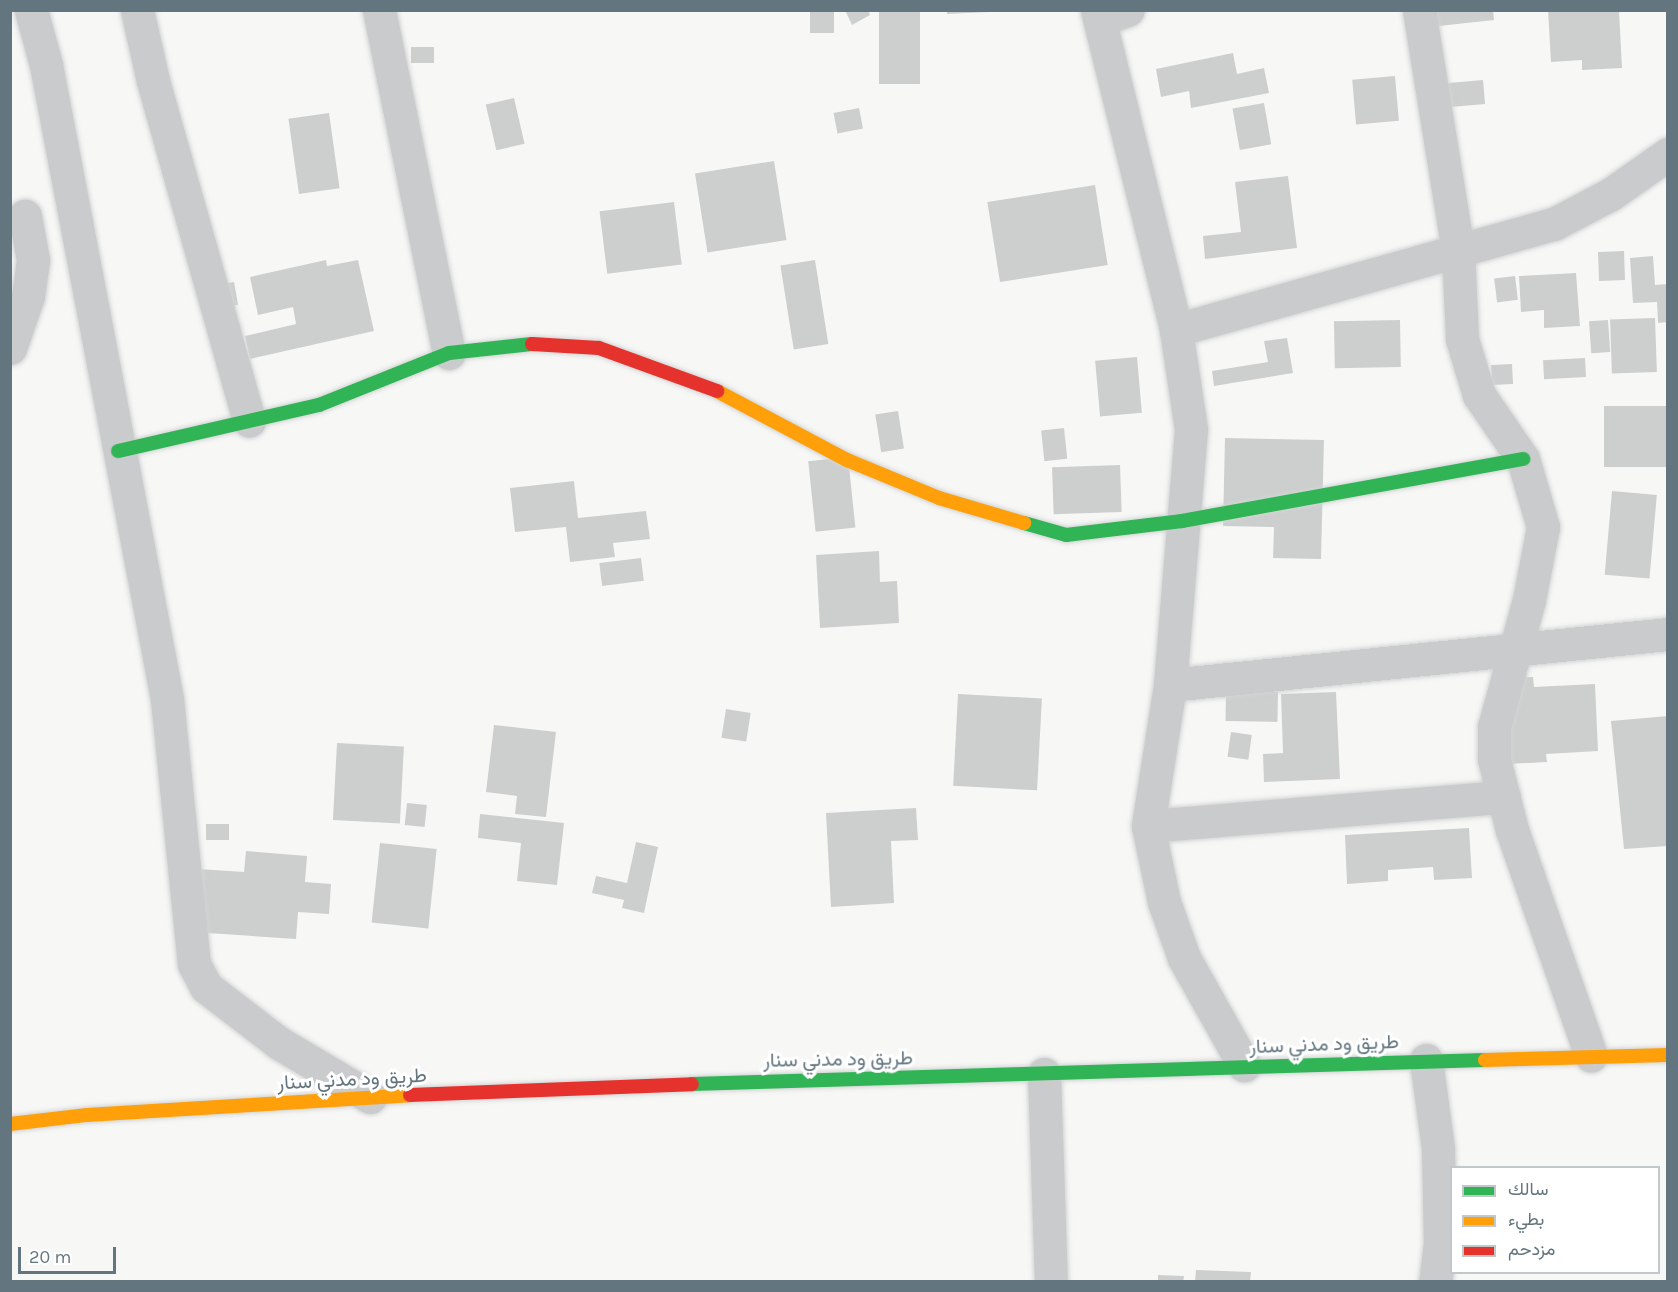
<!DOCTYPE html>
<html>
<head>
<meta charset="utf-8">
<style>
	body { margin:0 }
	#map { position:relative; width:1678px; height:1292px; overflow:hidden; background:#f7f7f6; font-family:Karla,Vazirmatn,sans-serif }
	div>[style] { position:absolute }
	.building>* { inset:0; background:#cdcfcf; transform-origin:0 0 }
	.roads { filter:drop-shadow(0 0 2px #d2d4d4) drop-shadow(0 0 2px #d2d4d4) }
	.street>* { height:33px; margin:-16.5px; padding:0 16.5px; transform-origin:16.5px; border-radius:16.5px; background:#c9cbcc }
	.fast>* { height:14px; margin:-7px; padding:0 7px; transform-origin:7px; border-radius:7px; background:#30b455 }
	.slow>* { height:14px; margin:-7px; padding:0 7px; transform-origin:7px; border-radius:7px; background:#ff9f0a }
	.jam>* { height:14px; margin:-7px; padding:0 7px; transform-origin:7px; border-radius:7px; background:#e5322d }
	span { translate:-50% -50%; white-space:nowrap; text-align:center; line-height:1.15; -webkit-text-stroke:6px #fff; paint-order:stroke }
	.street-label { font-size:20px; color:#63767f }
	.frame { position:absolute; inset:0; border:12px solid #63767f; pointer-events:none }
	.legend { position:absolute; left:1450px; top:1166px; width:210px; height:108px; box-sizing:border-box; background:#fff; border:2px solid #c1c8cc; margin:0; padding:8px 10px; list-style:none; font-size:18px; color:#63767f }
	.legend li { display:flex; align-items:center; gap:12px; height:30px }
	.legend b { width:30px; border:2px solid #c1c8cc }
	.scale { position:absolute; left:18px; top:1247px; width:98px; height:27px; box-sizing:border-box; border:3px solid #63767f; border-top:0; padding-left:8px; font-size:18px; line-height:21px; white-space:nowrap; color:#63767f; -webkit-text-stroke:4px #fff; paint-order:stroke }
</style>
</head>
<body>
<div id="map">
	<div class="building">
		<i style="left:810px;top:10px;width:24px;height:23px"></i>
		<i style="clip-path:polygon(845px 10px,868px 10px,870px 15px,852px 25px)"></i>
		<i style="left:879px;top:10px;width:41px;height:74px"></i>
		<i style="clip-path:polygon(947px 10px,989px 10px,989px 12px,947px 14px)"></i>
		<i style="clip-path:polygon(1429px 10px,1493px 10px,1494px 20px,1430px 27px)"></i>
		<i style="clip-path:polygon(1548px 10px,1619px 10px,1622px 68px,1582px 70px,1582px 60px,1551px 62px)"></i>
		<i style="left:434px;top:47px;width:16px;height:23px;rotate:90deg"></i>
		<i style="clip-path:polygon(1233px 53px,1237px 74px,1264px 68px,1269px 93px,1191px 108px,1189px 91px,1161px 97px,1156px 69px)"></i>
		<i style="left:1395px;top:76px;width:45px;height:43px;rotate:85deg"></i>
		<i style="left:1483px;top:80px;width:24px;height:40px;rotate:85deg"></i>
		<i style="left:514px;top:98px;width:47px;height:29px;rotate:77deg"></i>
		<i style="left:1264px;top:103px;width:42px;height:32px;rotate:80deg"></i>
		<i style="left:859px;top:108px;width:21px;height:26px;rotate:79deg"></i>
		<i style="left:329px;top:113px;width:76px;height:41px;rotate:82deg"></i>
		<i style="left:774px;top:161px;width:80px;height:80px;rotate:81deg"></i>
		<i style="clip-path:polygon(1288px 176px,1297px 248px,1205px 259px,1203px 236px,1241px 232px,1235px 182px)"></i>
		<i style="left:1095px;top:185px;width:81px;height:109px;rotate:81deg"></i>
		<i style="left:674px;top:202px;width:63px;height:75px;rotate:83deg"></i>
		<i style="left:1624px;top:251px;width:29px;height:26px;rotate:88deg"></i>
		<i style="clip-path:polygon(1653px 256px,1655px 285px,1668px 284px,1668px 322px,1658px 323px,1657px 302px,1633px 303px,1630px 258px)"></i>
		<i style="clip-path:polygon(326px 260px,327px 266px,358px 260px,374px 331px,250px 359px,245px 336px,296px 324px,293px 307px,258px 315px,250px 277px)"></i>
		<i style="left:815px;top:260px;width:85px;height:35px;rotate:81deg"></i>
		<i style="clip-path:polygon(1576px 273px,1580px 326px,1544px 328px,1544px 310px,1521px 312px,1519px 276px)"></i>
		<i style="left:1515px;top:276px;width:24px;height:21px;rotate:83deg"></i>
		<i style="left:234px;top:282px;width:23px;height:19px;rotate:80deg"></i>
		<i style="left:1655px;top:318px;width:54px;height:45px;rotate:88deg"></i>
		<i style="left:1400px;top:320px;width:47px;height:66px;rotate:89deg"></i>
		<i style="left:1608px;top:320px;width:32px;height:19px;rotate:86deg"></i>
		<i style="clip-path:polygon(1287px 338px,1293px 373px,1214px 386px,1212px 371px,1268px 362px,1264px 341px)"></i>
		<i style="left:1137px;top:357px;width:56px;height:42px;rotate:85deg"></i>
		<i style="left:1585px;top:358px;width:19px;height:42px;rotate:87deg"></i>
		<i style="left:1512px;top:364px;width:20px;height:21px;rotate:87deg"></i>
		<i style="left:1668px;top:406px;width:61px;height:64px;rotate:90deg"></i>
		<i style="left:898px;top:411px;width:38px;height:23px;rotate:81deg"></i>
		<i style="left:1064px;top:428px;width:31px;height:23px;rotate:84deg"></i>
		<i style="clip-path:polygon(1225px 438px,1324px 440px,1321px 559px,1273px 558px,1274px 527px,1223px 526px)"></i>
		<i style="left:848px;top:457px;width:71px;height:40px;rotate:84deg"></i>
		<i style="left:1120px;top:465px;width:47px;height:68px;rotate:88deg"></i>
		<i style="clip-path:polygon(574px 481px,578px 518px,646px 511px,650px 539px,613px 543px,615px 557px,570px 562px,566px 527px,515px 532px,510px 488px)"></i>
		<i style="left:1612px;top:491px;width:45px;height:84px;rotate:5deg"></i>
		<i style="clip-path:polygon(879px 551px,880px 582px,897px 581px,899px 623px,820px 628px,816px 555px)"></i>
		<i style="left:641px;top:558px;width:23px;height:42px;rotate:83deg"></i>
		<i style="clip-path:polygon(1533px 677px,1534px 687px,1595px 684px,1598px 751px,1546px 754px,1547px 762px,1508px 764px,1503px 678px)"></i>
		<i style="left:1226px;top:691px;width:52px;height:30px;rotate:1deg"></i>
		<i style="clip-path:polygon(1336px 692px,1340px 779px,1264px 782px,1263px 754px,1283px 753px,1281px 694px)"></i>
		<i style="left:958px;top:694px;width:84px;height:92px;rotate:3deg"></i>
		<i style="left:726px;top:709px;width:25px;height:29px;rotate:9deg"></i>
		<i style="clip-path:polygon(1668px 716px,1668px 846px,1624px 849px,1611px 721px)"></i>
		<i style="clip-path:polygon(494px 725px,556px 732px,546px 817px,515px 814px,517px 796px,486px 792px)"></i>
		<i style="left:1231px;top:732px;width:21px;height:25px;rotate:8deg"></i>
		<i style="left:337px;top:743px;width:67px;height:77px;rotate:3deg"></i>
		<i style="left:407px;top:803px;width:20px;height:22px;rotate:6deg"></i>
		<i style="clip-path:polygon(916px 808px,918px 840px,891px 841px,894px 903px,831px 907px,826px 813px)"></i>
		<i style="clip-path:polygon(480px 814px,564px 823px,557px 885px,517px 881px,521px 843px,478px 838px)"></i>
		<i style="left:229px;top:824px;width:16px;height:23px;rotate:90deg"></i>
		<i style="clip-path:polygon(1469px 828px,1472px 878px,1434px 880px,1433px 867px,1388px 870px,1388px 881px,1347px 884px,1345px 835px)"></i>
		<i style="clip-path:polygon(636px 842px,658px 847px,644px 913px,622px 908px,624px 900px,592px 893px,596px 876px,627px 883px)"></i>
		<i style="left:380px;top:843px;width:57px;height:80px;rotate:6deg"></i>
		<i style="clip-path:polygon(246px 851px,307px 856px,305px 882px,331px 884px,329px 914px,298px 912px,296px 939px,193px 932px,198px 869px,244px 872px)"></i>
		<i style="clip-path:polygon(1196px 1270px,1251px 1272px,1250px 1282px,1195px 1282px)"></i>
		<i style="clip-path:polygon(1158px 1275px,1184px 1276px,1183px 1282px,1158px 1282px)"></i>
	</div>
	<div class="roads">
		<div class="street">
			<i style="left:31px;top:10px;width:57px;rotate:74.7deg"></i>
			<i style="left:46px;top:65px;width:645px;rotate:79.19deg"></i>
			<i style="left:167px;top:699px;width:266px;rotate:84.2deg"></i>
			<i style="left:194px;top:964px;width:26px;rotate:62deg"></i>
			<i style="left:206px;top:987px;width:92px;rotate:37.5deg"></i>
			<i style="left:279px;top:1043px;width:106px;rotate:30.7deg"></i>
			<i style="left:137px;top:10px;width:73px;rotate:77.3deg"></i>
			<i style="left:153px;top:81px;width:353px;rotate:74.2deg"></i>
			<i style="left:379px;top:10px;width:350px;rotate:78.5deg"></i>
			<i style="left:1097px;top:10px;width:330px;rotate:76.1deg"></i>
			<i style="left:1176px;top:330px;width:100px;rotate:81.4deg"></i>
			<i style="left:1191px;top:429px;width:257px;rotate:94.7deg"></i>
			<i style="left:1170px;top:685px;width:143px;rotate:98.9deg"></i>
			<i style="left:1148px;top:826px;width:78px;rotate:78.1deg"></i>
			<i style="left:1164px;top:902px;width:59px;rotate:70.3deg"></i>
			<i style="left:1184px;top:958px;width:123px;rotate:60.7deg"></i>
			<i style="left:1419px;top:10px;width:243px;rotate:80.8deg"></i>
			<i style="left:1458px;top:250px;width:89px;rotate:87.4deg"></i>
			<i style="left:1462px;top:339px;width:59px;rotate:73.1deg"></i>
			<i style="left:1479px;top:395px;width:78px;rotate:55.5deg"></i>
			<i style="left:1523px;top:459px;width:71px;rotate:73.6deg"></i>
			<i style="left:1543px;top:527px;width:74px;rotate:100.9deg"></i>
			<i style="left:1529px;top:600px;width:132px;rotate:105.4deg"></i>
			<i style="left:1494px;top:727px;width:32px;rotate:90deg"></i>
			<i style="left:1494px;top:759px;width:73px;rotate:75.8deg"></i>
			<i style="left:1512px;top:830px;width:239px;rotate:70.7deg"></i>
			<i style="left:1100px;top:19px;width:29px;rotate:-18deg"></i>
			<i style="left:1176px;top:330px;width:393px;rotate:-15.7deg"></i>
			<i style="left:1554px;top:224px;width:64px;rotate:-27.8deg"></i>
			<i style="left:1611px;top:194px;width:70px;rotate:-35.1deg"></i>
			<i style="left:10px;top:348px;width:55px;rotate:-70.9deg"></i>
			<i style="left:28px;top:296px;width:36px;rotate:-82deg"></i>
			<i style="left:33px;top:260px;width:45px;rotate:-100.3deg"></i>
			<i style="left:1170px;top:685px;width:501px;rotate:-5.85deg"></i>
			<i style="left:1148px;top:826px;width:357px;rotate:-4.7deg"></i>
			<i style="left:1426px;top:1060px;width:90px;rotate:82.3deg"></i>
			<i style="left:1438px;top:1149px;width:94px;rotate:88.8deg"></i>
			<i style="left:1440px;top:1243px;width:39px;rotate:97deg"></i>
			<i style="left:1044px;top:1074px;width:208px;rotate:88.1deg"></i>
		</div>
		<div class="fast">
			<i style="left:118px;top:451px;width:206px;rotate:-12.9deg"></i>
			<i style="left:319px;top:405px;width:140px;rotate:-21.8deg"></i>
			<i style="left:449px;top:353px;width:83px;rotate:-6.2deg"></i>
			<i style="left:1024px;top:523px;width:44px;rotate:15.9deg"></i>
			<i style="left:1066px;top:535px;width:117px;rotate:-6.9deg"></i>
			<i style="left:1182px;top:521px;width:347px;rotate:-10.3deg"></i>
			<i style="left:692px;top:1084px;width:793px;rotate:-1.73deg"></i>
		</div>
		<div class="slow">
			<i style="left:717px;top:391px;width:147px;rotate:28deg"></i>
			<i style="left:847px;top:460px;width:100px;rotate:22.4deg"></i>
			<i style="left:939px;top:498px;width:89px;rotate:16.4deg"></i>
			<i style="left:1485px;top:1060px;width:183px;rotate:-1.6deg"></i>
			<i style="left:10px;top:1124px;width:78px;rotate:-6.7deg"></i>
			<i style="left:87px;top:1115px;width:324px;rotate:-3.5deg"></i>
		</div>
		<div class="jam">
			<i style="left:532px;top:344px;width:67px;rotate:3.4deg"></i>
			<i style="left:599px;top:348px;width:126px;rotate:20deg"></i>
			<i style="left:410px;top:1095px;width:282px;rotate:-2.2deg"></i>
		</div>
	</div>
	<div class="street-label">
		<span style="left:1324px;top:1044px;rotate:-2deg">طريق ود مدني سنار</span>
		<span style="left:838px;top:1059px;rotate:-1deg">طريق ود مدني سنار</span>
		<span style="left:352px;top:1079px;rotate:-3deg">طريق ود مدني سنار</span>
	</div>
	<div class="frame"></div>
	<ul class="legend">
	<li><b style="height:8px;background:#30b455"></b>سالك</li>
	<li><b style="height:8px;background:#ff9f0a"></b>بطيء</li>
	<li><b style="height:8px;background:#e5322d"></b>مزدحم</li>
	</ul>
	<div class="scale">20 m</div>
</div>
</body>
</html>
